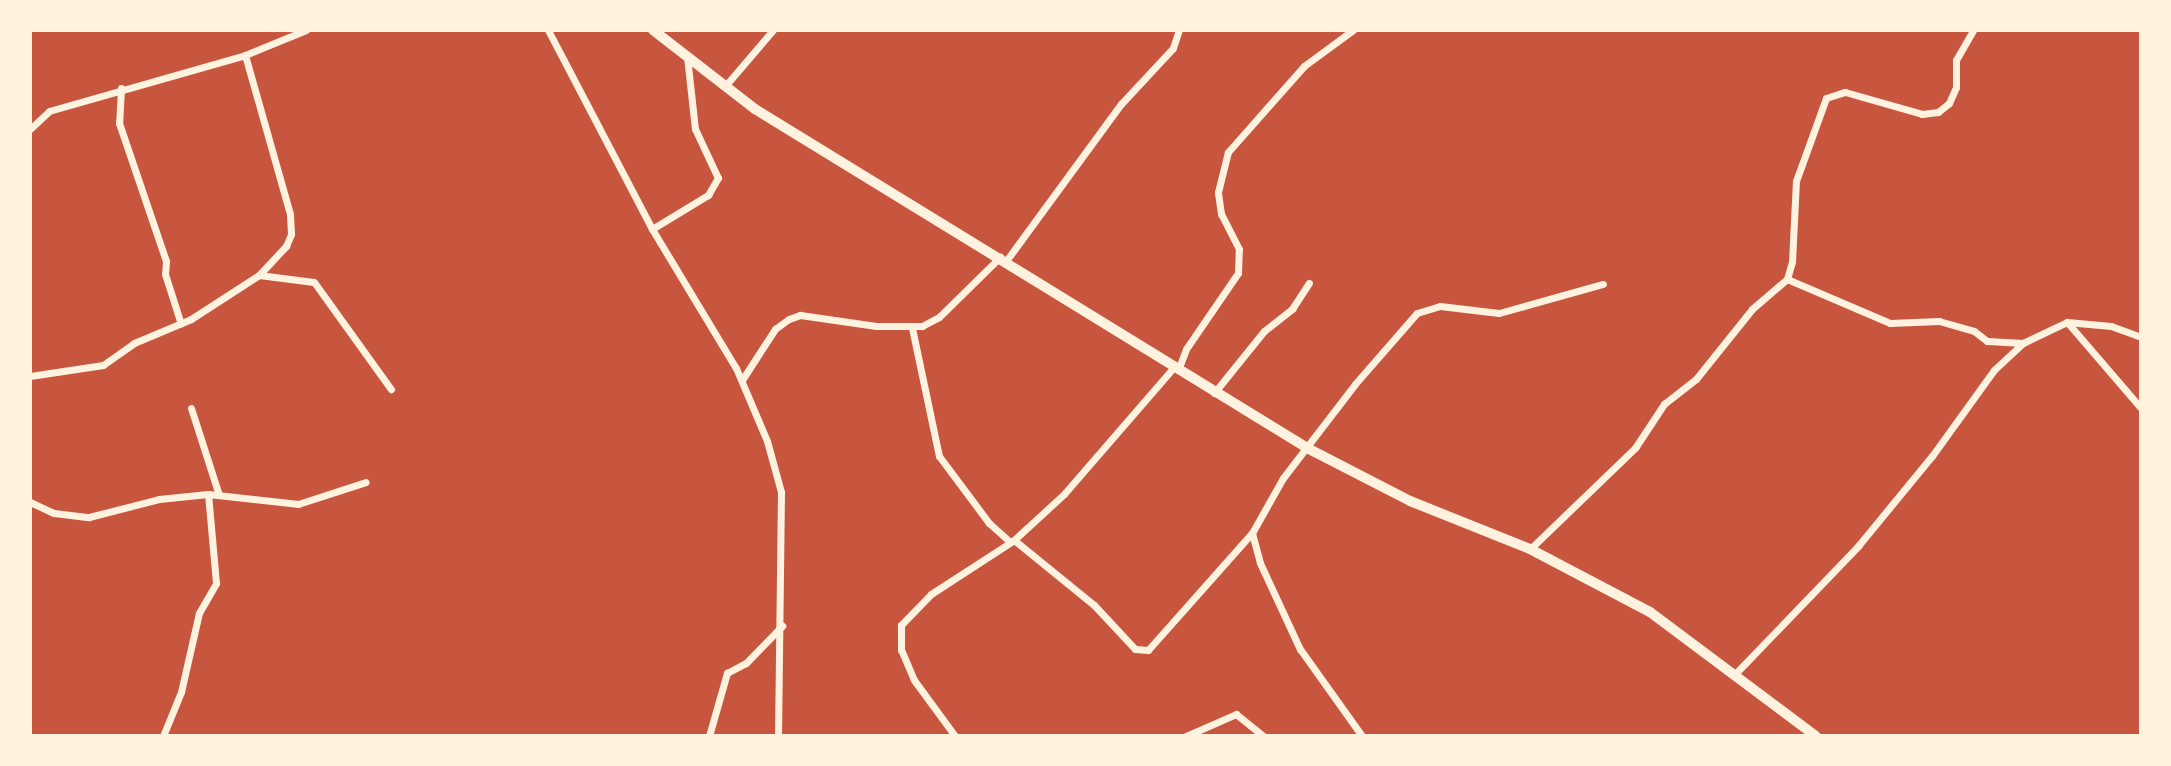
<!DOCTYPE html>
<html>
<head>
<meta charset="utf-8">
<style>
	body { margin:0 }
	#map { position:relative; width:2171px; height:766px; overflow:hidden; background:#c8553d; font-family:Overpass,sans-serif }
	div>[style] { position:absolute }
	.minor>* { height:7px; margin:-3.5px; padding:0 3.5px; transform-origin:3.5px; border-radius:3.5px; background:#fff3e0 }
	.secondary>* { height:10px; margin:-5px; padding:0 5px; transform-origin:5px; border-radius:5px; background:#fff3e0 }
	span { translate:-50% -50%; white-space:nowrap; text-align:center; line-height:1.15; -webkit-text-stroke:6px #fff3e0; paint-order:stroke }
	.frame { position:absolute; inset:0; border:32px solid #fff3e0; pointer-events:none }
</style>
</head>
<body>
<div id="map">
	<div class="minor">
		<i style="left:548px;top:30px;width:225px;rotate:62.4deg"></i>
		<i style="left:652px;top:229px;width:162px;rotate:58.9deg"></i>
		<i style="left:736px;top:368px;width:79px;rotate:67deg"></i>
		<i style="left:767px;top:441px;width:53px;rotate:74.6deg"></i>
		<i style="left:781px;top:492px;width:244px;rotate:90.7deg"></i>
		<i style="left:726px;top:85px;width:72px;rotate:-49.5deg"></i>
		<i style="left:121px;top:88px;width:35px;rotate:93deg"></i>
		<i style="left:119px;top:123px;width:146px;rotate:71.2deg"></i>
		<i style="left:166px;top:261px;width:13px;rotate:94deg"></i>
		<i style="left:165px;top:274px;width:52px;rotate:72.3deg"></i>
		<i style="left:30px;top:129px;width:26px;rotate:-43deg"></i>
		<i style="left:49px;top:111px;width:204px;rotate:-15.9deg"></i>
		<i style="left:245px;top:55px;width:66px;rotate:-22.3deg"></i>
		<i style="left:652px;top:229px;width:66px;rotate:-31.3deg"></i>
		<i style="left:708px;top:195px;width:20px;rotate:-60deg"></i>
		<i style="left:718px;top:178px;width:54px;rotate:-115.1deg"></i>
		<i style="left:695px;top:129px;width:73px;rotate:-96.3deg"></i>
		<i style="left:1006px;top:261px;width:195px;rotate:-53.8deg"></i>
		<i style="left:1121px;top:104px;width:76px;rotate:-47.1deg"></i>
		<i style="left:1173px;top:48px;width:19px;rotate:-72deg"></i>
		<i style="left:259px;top:275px;width:55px;rotate:7.3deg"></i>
		<i style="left:314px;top:282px;width:132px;rotate:54.3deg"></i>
		<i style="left:1787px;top:279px;width:112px;rotate:23.1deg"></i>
		<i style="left:1890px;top:323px;width:49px;rotate:-2.3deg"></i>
		<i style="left:1939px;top:321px;width:36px;rotate:16deg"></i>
		<i style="left:1974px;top:331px;width:16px;rotate:38deg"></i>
		<i style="left:1987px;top:341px;width:36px;rotate:3deg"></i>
		<i style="left:2067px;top:322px;width:113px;rotate:49.3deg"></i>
		<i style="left:912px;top:328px;width:131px;rotate:78.1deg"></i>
		<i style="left:939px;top:456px;width:84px;rotate:53.3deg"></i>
		<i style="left:989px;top:523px;width:28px;rotate:42deg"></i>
		<i style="left:1178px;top:370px;width:22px;rotate:-69deg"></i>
		<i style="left:1186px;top:349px;width:92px;rotate:-55.6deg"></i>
		<i style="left:1238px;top:273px;width:24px;rotate:-88deg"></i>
		<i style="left:1239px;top:249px;width:39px;rotate:-117deg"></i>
		<i style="left:1221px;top:214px;width:22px;rotate:-98deg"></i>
		<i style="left:1218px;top:192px;width:41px;rotate:-76deg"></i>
		<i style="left:1228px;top:152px;width:115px;rotate:-48.5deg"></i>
		<i style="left:1304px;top:66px;width:61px;rotate:-36.3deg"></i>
		<i style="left:30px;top:376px;width:74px;rotate:-8.6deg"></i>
		<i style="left:103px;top:365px;width:38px;rotate:-35deg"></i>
		<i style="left:134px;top:343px;width:62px;rotate:-22.8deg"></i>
		<i style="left:191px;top:319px;width:81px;rotate:-32.9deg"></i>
		<i style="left:259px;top:275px;width:40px;rotate:-47deg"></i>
		<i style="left:286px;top:246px;width:13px;rotate:-67deg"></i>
		<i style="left:291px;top:234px;width:20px;rotate:-93deg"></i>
		<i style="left:290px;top:214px;width:165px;rotate:-105.8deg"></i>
		<i style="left:742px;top:380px;width:61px;rotate:-57.1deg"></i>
		<i style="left:775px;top:329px;width:17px;rotate:-36deg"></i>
		<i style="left:789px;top:319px;width:12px;rotate:-20deg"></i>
		<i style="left:800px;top:315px;width:77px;rotate:8.2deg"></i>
		<i style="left:876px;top:326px;width:46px"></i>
		<i style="left:922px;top:326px;width:19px;rotate:-28deg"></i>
		<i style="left:939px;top:317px;width:86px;rotate:-44.5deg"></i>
		<i style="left:1214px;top:393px;width:80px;rotate:-51.1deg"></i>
		<i style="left:1264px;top:331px;width:36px;rotate:-38deg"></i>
		<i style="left:1292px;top:309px;width:31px;rotate:-57deg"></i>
		<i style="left:191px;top:408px;width:91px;rotate:72.2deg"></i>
		<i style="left:30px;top:502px;width:26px;rotate:25deg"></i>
		<i style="left:54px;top:513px;width:35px;rotate:7deg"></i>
		<i style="left:89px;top:517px;width:72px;rotate:-14.4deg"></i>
		<i style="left:159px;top:499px;width:49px;rotate:-5.8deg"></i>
		<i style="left:208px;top:494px;width:91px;rotate:6.3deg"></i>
		<i style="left:298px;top:504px;width:71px;rotate:-17.9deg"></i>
		<i style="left:1252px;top:533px;width:31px;rotate:75deg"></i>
		<i style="left:1260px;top:563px;width:95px;rotate:65.1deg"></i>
		<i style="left:1300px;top:649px;width:107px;rotate:54.5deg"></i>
		<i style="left:1014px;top:540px;width:103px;rotate:39.1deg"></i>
		<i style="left:1094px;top:605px;width:60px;rotate:47deg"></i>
		<i style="left:1135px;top:649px;width:13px;rotate:4deg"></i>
		<i style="left:1148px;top:650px;width:157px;rotate:-48.4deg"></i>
		<i style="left:1252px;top:533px;width:63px;rotate:-60.6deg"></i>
		<i style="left:1283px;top:478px;width:118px;rotate:-52.5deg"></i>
		<i style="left:1355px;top:384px;width:94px;rotate:-48.9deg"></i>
		<i style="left:1417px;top:313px;width:24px;rotate:-17deg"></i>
		<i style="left:1440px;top:306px;width:59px;rotate:6.8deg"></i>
		<i style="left:1499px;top:313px;width:108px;rotate:-15.6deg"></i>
		<i style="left:1530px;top:549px;width:146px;rotate:-43.9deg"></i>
		<i style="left:1635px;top:448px;width:53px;rotate:-56.6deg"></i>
		<i style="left:1664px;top:404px;width:41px;rotate:-38deg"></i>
		<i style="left:1696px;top:379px;width:90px;rotate:-51.3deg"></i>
		<i style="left:1752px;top:309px;width:46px;rotate:-40.6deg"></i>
		<i style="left:1787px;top:279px;width:18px;rotate:-74deg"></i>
		<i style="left:1792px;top:262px;width:81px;rotate:-87.2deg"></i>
		<i style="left:1796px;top:181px;width:88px;rotate:-70.1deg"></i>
		<i style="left:1826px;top:98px;width:20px;rotate:-18deg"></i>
		<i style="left:1845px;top:92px;width:80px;rotate:15.9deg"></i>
		<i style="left:1922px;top:114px;width:16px;rotate:-7deg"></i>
		<i style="left:1938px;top:112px;width:14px;rotate:-39deg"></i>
		<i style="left:1949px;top:103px;width:17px;rotate:-66deg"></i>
		<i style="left:1956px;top:87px;width:27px;rotate:-90deg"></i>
		<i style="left:1956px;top:60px;width:34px;rotate:-60deg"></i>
		<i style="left:1735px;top:674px;width:178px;rotate:-46.1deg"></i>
		<i style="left:1858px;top:546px;width:117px;rotate:-50.6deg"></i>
		<i style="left:1932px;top:456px;width:106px;rotate:-54.2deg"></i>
		<i style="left:1994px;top:370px;width:40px;rotate:-43deg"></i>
		<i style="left:2023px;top:343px;width:49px;rotate:-25.5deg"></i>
		<i style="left:2067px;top:322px;width:44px;rotate:5.2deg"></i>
		<i style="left:2111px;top:326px;width:32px;rotate:20deg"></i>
		<i style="left:163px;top:736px;width:48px;rotate:-67.8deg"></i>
		<i style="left:181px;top:692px;width:81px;rotate:-77.2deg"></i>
		<i style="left:199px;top:613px;width:34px;rotate:-60deg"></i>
		<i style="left:216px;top:583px;width:89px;rotate:-95.1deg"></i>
		<i style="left:709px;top:736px;width:66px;rotate:-74.1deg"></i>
		<i style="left:727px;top:673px;width:21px;rotate:-28deg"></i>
		<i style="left:746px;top:663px;width:52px;rotate:-45.8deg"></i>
		<i style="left:955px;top:736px;width:69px;rotate:-126.2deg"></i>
		<i style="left:914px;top:680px;width:33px;rotate:-113deg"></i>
		<i style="left:901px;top:650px;width:25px;rotate:-90deg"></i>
		<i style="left:901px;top:625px;width:43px;rotate:-45.9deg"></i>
		<i style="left:931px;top:594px;width:99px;rotate:-33deg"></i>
		<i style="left:1014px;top:540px;width:68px;rotate:-42.6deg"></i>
		<i style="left:1064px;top:494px;width:167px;rotate:-49.1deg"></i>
		<i style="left:1186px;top:736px;width:55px;rotate:-23.7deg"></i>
		<i style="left:1236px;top:714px;width:35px;rotate:39deg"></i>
	</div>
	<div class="secondary">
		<i style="left:653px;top:30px;width:129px;rotate:37.8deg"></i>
		<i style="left:755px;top:109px;width:650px;rotate:31.54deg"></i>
		<i style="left:1309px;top:449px;width:114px;rotate:27.2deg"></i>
		<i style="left:1410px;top:501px;width:129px;rotate:21.8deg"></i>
		<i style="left:1530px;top:549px;width:136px;rotate:27.7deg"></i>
		<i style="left:1650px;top:612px;width:207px;rotate:36.8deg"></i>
	</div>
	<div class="frame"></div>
</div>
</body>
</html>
